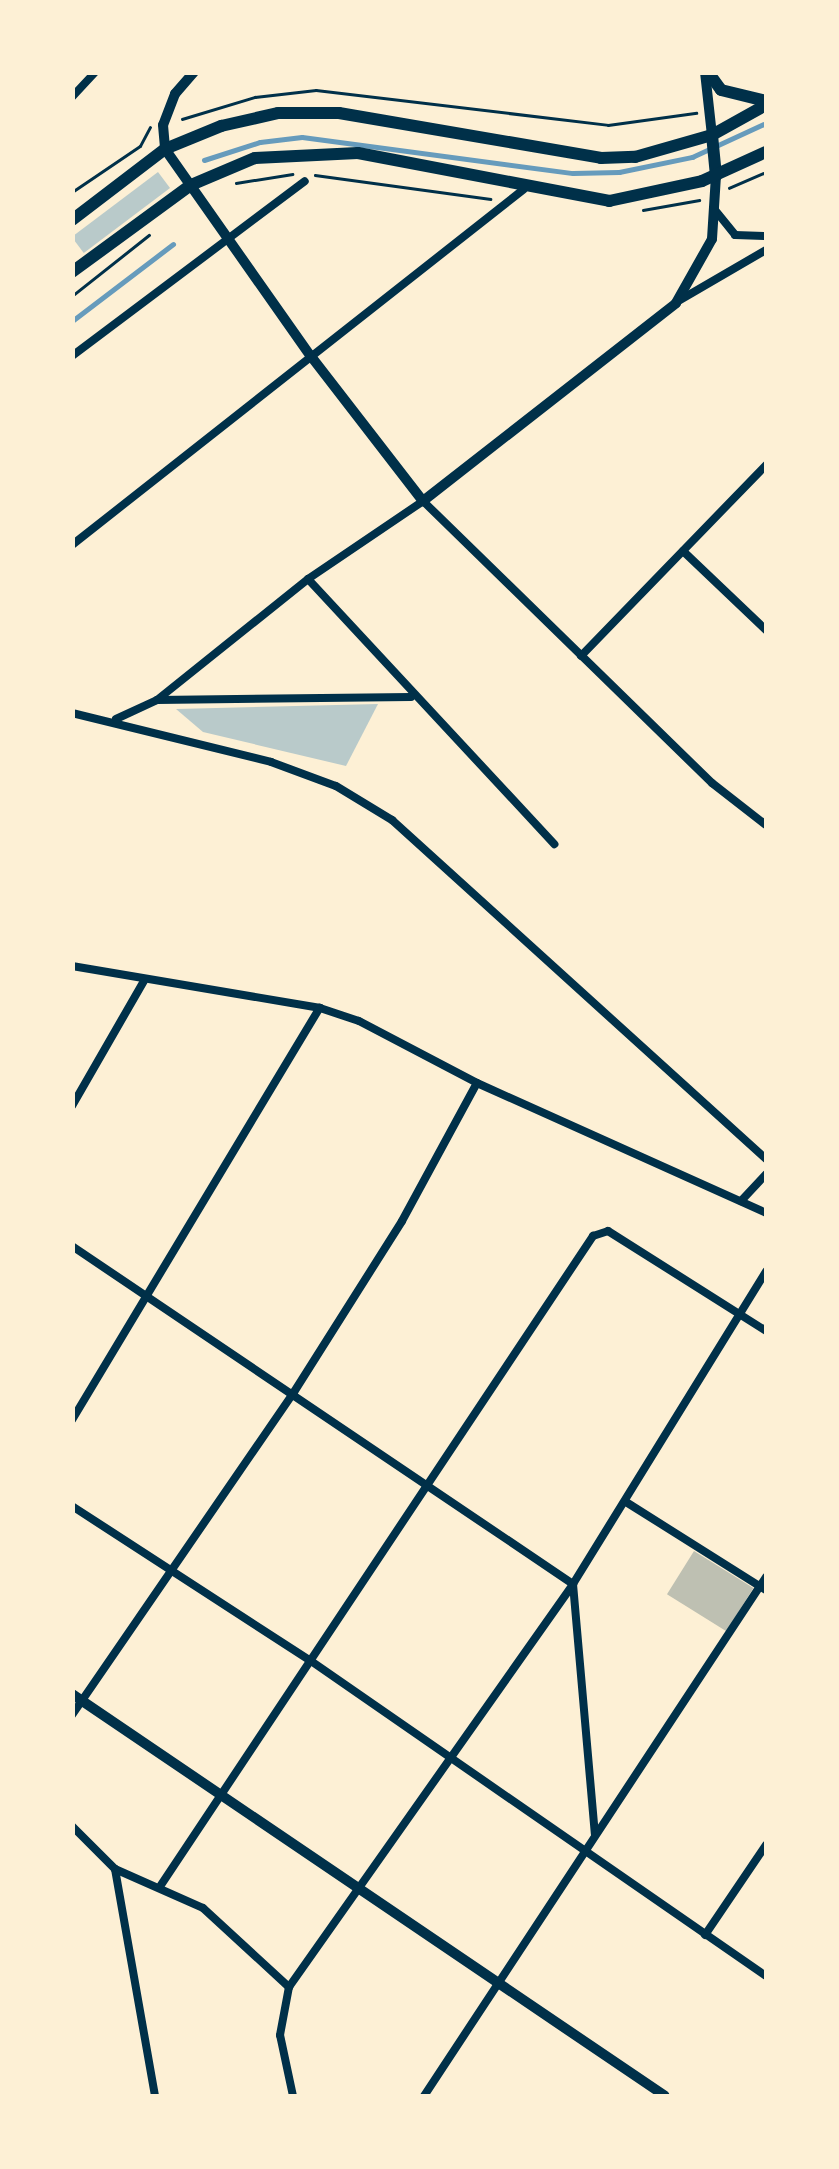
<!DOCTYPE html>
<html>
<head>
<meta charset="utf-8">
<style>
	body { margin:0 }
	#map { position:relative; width:839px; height:2169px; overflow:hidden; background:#fdf0d5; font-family:"Source Serif 4",serif }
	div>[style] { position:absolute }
	.green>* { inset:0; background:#b9caca; transform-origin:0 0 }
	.stream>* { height:5px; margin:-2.5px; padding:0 2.5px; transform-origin:2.5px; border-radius:2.5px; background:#669bbc }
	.building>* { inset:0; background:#bec0b2; transform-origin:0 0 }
	.path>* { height:2.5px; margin:-1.25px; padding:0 1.25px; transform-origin:1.25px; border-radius:1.25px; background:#003049 }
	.minor>* { height:8px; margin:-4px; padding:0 4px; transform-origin:4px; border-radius:4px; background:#003049 }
	.tertiary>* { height:10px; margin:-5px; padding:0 5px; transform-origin:5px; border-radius:5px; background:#003049 }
	.primary>* { height:12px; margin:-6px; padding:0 6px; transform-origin:6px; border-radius:6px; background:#003049 }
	span { translate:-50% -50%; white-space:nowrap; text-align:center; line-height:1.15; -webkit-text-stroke:8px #fdf0d5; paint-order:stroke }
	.frame { position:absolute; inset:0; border:75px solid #fdf0d5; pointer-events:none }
</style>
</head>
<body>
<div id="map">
	<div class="green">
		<i style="left:158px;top:172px;width:20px;height:108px;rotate:53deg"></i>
		<i style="clip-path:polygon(378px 704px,346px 766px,203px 732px,176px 709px)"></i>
	</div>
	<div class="stream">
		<i style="left:204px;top:160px;width:59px;rotate:-17.8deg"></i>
		<i style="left:260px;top:142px;width:42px;rotate:-6.8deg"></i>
		<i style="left:302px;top:137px;width:273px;rotate:7.6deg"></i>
		<i style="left:573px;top:173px;width:46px;rotate:-1.2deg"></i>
		<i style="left:619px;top:172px;width:75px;rotate:-11.6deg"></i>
		<i style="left:692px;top:157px;width:81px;rotate:-24.7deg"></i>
		<i style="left:72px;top:321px;width:127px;rotate:-37.3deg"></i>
	</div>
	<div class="building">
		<i style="left:694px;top:1551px;width:70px;height:51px;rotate:32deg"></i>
	</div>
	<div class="path">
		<i style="left:182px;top:119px;width:76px;rotate:-16.8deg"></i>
		<i style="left:255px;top:97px;width:61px;rotate:-6.5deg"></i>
		<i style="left:316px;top:90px;width:294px;rotate:6.8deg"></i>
		<i style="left:608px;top:125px;width:89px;rotate:-7.8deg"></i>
		<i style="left:315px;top:175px;width:177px;rotate:7.8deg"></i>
		<i style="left:236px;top:183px;width:57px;rotate:-9.1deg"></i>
		<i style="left:729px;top:188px;width:40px;rotate:-23.4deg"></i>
		<i style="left:72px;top:192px;width:82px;rotate:-34.1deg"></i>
		<i style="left:140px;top:146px;width:21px;rotate:-62deg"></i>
		<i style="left:643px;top:210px;width:57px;rotate:-10.1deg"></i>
		<i style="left:72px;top:296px;width:98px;rotate:-38.4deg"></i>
	</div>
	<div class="minor">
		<i style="left:72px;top:97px;width:34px;rotate:-47deg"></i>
		<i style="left:715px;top:210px;width:32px;rotate:51deg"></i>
		<i style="left:735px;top:235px;width:31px;rotate:2deg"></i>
		<i style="left:680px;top:300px;width:99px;rotate:-30.2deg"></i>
		<i style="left:72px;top:356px;width:291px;rotate:-36.9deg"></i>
		<i style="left:72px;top:545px;width:575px;rotate:-38.22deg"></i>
		<i style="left:683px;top:551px;width:115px;rotate:43.6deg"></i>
		<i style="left:308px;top:579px;width:362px;rotate:47.1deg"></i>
		<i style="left:581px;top:656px;width:266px;rotate:-45.9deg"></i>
		<i style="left:157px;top:700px;width:254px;rotate:-0.7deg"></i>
		<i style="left:72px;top:713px;width:205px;rotate:13.8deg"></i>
		<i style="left:271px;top:762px;width:69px;rotate:20.3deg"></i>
		<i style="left:336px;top:786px;width:66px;rotate:31.3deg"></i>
		<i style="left:392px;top:820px;width:505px;rotate:42.19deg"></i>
		<i style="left:116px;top:719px;width:45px;rotate:-24.9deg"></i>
		<i style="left:157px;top:700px;width:193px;rotate:-38.7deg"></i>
		<i style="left:308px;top:579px;width:139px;rotate:-34.1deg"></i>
		<i style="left:423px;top:501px;width:404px;rotate:44.3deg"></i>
		<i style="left:712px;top:783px;width:68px;rotate:37.9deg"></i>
		<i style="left:72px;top:966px;width:252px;rotate:9.6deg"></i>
		<i style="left:320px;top:1008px;width:41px;rotate:18.4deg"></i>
		<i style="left:359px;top:1021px;width:133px;rotate:27.7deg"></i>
		<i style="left:477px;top:1083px;width:317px;rotate:24.2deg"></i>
		<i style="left:72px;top:1106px;width:144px;rotate:-60.1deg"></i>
		<i style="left:741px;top:1201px;width:37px;rotate:-47deg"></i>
		<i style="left:72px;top:1246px;width:604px;rotate:34.01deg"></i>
		<i style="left:573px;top:1584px;width:251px;rotate:85deg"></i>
		<i style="left:72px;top:1420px;width:481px;rotate:-59deg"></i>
		<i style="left:626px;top:1502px;width:165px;rotate:32.2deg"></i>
		<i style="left:72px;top:1506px;width:285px;rotate:33deg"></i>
		<i style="left:311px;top:1661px;width:553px;rotate:34.7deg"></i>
		<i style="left:72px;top:1715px;width:392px;rotate:-55.5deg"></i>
		<i style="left:294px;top:1392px;width:202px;rotate:-57.7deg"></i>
		<i style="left:402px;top:1221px;width:157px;rotate:-61.5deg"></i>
		<i style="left:72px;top:1826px;width:61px;rotate:45deg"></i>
		<i style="left:115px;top:1869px;width:96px;rotate:23.9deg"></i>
		<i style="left:203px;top:1908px;width:117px;rotate:42.6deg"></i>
		<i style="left:115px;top:1869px;width:230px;rotate:80deg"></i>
		<i style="left:161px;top:1885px;width:780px;rotate:-56.35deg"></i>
		<i style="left:593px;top:1236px;width:16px;rotate:-18deg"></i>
		<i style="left:608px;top:1231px;width:187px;rotate:32.3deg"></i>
		<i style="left:705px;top:1935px;width:109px;rotate:-55.9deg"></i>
		<i style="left:293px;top:2096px;width:62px;rotate:-102deg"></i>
		<i style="left:280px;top:2035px;width:49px;rotate:-79.4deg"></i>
		<i style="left:289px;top:1987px;width:493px;rotate:-54.8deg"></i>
		<i style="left:573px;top:1584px;width:368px;rotate:-58.3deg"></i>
		<i style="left:424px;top:2096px;width:622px;rotate:-56.62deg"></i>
	</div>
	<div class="tertiary">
		<i style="left:194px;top:72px;width:29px;rotate:131deg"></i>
		<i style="left:175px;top:94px;width:33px;rotate:111deg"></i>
		<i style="left:163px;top:125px;width:24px;rotate:85deg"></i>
		<i style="left:165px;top:149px;width:252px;rotate:54.9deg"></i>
		<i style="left:310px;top:355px;width:185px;rotate:52.3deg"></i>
		<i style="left:423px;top:501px;width:321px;rotate:-38deg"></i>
		<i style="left:676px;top:303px;width:73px;rotate:-60.6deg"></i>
		<i style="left:712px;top:239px;width:63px;rotate:-86.4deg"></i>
		<i style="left:705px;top:72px;width:63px;rotate:83.7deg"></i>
		<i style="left:72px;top:1694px;width:716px;rotate:34.13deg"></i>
	</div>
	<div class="primary">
		<i style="left:708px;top:72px;width:22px;rotate:54deg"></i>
		<i style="left:721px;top:90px;width:46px;rotate:13.7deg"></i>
		<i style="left:712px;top:135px;width:41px;rotate:84.4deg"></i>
		<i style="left:72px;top:220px;width:117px;rotate:-37.4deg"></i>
		<i style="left:165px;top:149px;width:61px;rotate:-22.3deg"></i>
		<i style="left:221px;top:126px;width:58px;rotate:-12.8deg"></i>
		<i style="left:278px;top:113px;width:61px"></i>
		<i style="left:339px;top:113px;width:266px;rotate:9.7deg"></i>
		<i style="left:601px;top:158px;width:34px;rotate:-2deg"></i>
		<i style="left:635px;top:157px;width:80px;rotate:-15.9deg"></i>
		<i style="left:712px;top:135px;width:62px;rotate:-29.1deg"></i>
		<i style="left:72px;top:272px;width:147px;rotate:-36.2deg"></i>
		<i style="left:191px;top:185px;width:69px;rotate:-22.9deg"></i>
		<i style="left:255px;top:158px;width:103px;rotate:-2.8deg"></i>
		<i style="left:358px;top:153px;width:256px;rotate:10.8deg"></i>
		<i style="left:609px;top:201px;width:95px;rotate:-12.1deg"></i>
		<i style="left:702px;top:181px;width:70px;rotate:-24.4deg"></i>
	</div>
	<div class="frame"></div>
</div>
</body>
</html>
